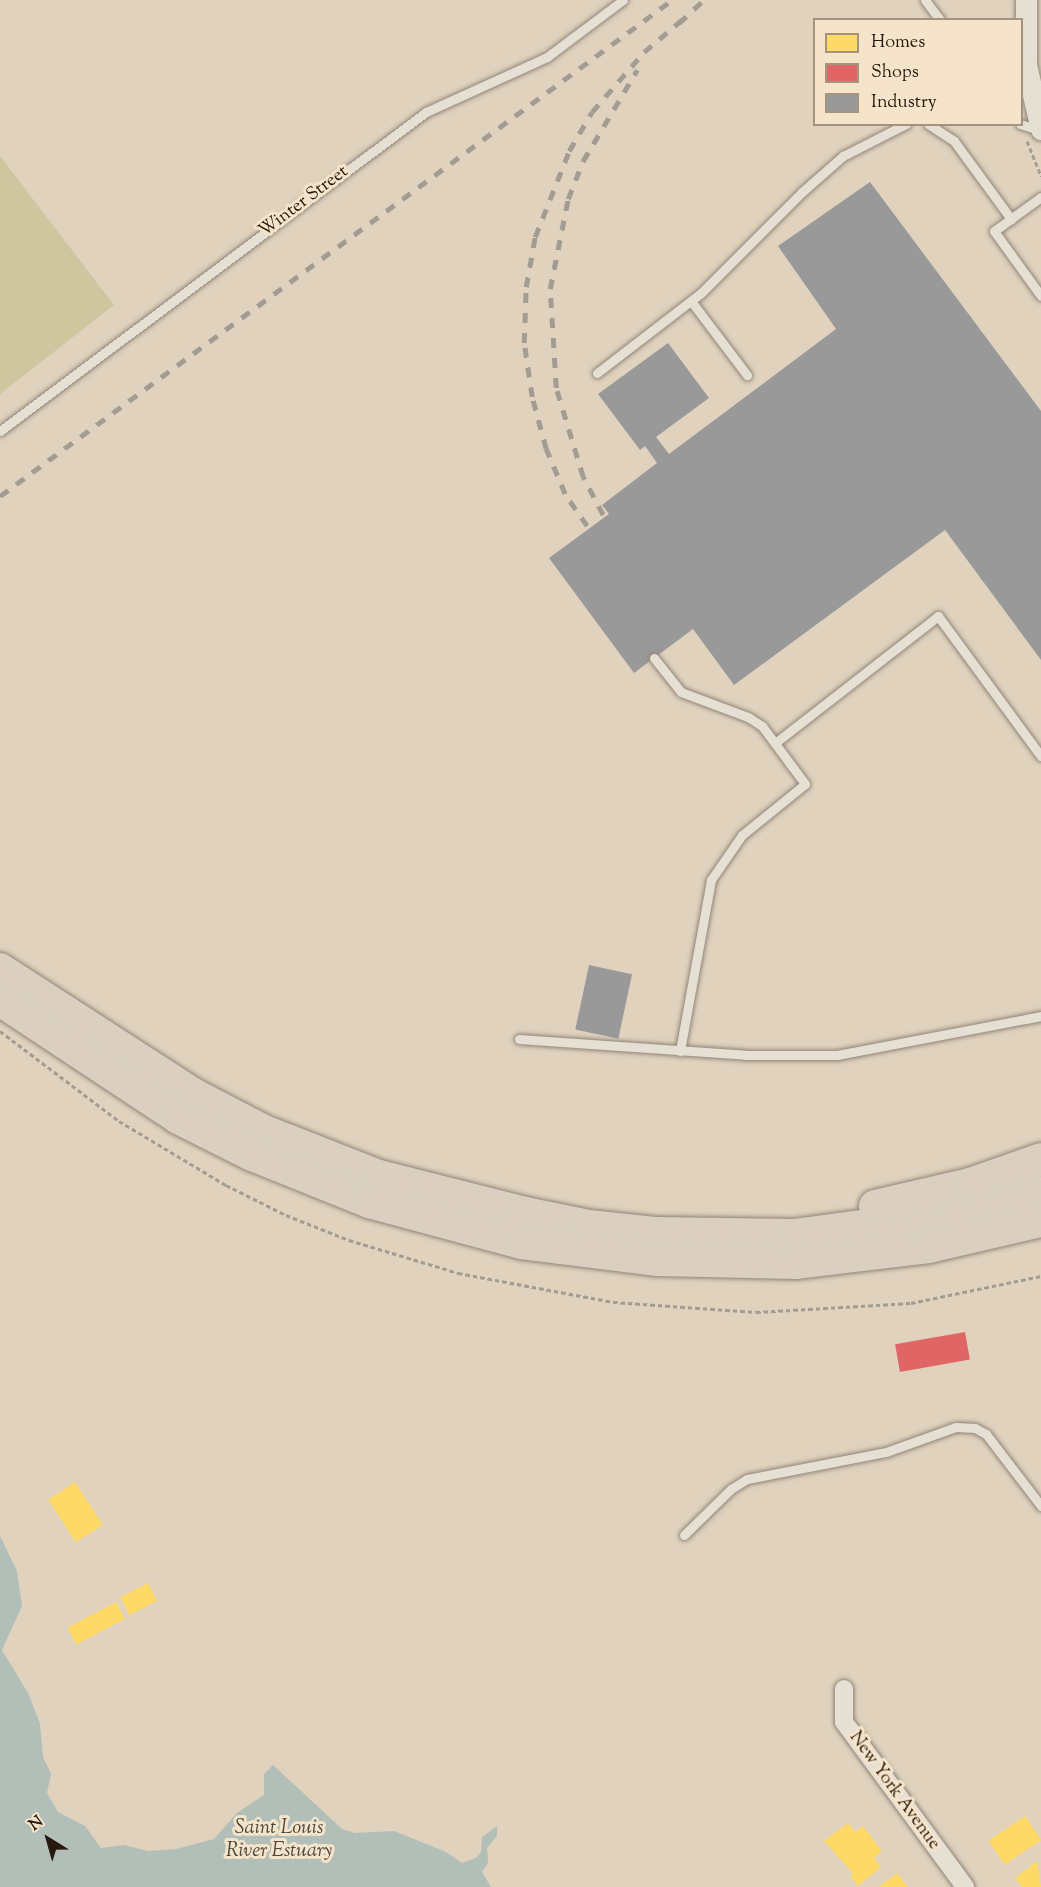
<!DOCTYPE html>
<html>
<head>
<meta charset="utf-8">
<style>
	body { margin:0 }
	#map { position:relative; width:1041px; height:1887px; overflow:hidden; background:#e0d2bd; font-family:"Sorts Mill Goudy",serif }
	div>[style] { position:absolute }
	.green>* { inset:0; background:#cec69f }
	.water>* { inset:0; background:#b2beb8 }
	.homes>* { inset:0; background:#ffd966; transform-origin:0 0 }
	.shops>* { inset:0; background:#e06666; transform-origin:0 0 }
	.industry>* { inset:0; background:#999; transform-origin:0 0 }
	.path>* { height:3px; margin-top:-1.5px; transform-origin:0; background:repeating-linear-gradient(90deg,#a29c92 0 4.5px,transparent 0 7.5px) }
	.roads { filter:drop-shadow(0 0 2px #908679) drop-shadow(0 0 2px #908679) }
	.service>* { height:9px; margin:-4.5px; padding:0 4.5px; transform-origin:4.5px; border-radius:4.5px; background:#e6dfd4 }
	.minor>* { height:18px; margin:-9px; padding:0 9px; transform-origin:9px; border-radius:9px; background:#e6dfd4 }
	.tertiary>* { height:21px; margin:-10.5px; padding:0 10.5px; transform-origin:10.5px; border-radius:10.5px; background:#e6dfd4 }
	.motorway>* { height:32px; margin:-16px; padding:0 16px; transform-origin:16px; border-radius:16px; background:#dacfc0 }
	.rail>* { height:4.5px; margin-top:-2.25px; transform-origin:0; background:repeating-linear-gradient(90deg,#a29c92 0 10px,transparent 0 20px) }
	span { translate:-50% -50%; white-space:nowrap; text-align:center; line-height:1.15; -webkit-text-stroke:6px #f5e4ca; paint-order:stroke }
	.street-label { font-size:18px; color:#28190e }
	.water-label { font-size:20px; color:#4c4840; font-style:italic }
	.legend { position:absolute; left:813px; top:18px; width:210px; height:108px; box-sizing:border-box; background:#f5e4ca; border:2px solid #a3937f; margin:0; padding:8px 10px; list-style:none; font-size:18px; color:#28190e }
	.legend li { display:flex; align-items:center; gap:12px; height:30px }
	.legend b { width:30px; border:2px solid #a3937f }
	.north { position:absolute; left:18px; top:1809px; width:60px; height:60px; -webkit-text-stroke:4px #f5e4ca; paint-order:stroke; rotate:323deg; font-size:16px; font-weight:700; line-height:24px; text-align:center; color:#28190e }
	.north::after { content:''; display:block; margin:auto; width:21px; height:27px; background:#28190e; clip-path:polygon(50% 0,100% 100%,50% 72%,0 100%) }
</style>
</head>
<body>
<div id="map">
	<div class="green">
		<i style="clip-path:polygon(0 156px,114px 305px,0 394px)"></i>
	</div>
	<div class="water">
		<i style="clip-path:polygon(0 1536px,17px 1571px,22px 1606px,2px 1650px,28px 1693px,40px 1724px,43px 1757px,51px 1774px,47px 1793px,58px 1812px,85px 1826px,101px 1848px,124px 1845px,148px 1851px,176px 1849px,214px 1839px,237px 1813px,264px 1795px,264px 1774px,273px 1765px,342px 1829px,355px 1833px,394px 1831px,446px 1852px,462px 1863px,476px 1858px,481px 1852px,482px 1837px,497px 1826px,497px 1836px,487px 1848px,488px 1863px,482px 1872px,491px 1887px,0 1887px)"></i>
	</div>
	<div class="homes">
		<i style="left:75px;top:1482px;width:51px;height:32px;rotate:57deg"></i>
		<i style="left:148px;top:1583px;width:20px;height:31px;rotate:63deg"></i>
		<i style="left:116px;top:1602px;width:19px;height:55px;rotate:62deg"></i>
		<i style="left:1025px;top:1816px;width:29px;height:44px;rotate:56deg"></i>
		<i style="clip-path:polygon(848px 1823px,855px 1832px,863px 1826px,882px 1851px,874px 1858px,881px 1867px,858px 1886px,850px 1875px,853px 1873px,824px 1841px)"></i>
		<i style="clip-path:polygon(1037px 1861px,1041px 1887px,1022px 1887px,1015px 1878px)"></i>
		<i style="clip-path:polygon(897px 1873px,908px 1887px,879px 1887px)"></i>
	</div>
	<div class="shops">
		<i style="left:965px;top:1332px;width:28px;height:71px;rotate:80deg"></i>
	</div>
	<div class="industry">
		<i style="clip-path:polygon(870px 182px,1041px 411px,1041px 660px,945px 530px,734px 685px,693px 629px,634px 673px,549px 558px,609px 514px,602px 505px,657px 463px,645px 446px,640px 450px,598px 394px,668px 343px,709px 398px,656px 437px,669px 454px,836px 329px,778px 246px)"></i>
		<i style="left:589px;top:965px;width:44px;height:66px;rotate:12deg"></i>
	</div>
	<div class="path">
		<i style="left:1027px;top:141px;width:38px;rotate:68deg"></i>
		<i style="left:0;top:1031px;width:149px;rotate:37.1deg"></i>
		<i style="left:119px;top:1121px;width:125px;rotate:30.9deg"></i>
		<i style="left:226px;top:1185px;width:67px;rotate:26.6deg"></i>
		<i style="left:286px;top:1215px;width:68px;rotate:21.6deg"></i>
		<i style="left:349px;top:1240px;width:114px;rotate:16.8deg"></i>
		<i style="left:458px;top:1273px;width:158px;rotate:10.6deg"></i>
		<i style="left:613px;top:1302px;width:143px;rotate:4deg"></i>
		<i style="left:756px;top:1312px;width:155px;rotate:-3.3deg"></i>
		<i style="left:911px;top:1303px;width:133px;rotate:-11.7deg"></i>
	</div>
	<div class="roads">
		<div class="service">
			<i style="left:925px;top:0;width:25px;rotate:53deg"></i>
			<i style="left:928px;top:124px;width:31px;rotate:33deg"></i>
			<i style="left:954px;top:141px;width:97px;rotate:53.8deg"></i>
			<i style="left:1020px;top:124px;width:21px;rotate:17deg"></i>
			<i style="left:1041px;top:197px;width:58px;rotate:144.1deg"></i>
			<i style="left:994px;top:231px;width:80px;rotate:54.1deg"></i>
			<i style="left:691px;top:301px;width:93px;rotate:52.9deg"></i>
			<i style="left:597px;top:373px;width:131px;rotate:-37.6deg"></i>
			<i style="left:701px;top:293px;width:143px;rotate:-45deg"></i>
			<i style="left:802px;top:192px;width:55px;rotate:-41.3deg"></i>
			<i style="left:843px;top:156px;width:71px;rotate:-26.9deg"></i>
			<i style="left:0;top:431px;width:532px;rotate:-36.83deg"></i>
			<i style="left:426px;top:112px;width:133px;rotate:-24.4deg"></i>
			<i style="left:547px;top:57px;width:95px;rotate:-36.9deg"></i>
			<i style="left:654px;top:658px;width:43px;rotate:51.5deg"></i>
			<i style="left:681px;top:692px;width:72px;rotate:20.5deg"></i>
			<i style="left:748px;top:717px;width:17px;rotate:33deg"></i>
			<i style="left:762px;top:726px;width:72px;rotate:53.4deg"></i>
			<i style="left:805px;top:784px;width:81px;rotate:141deg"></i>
			<i style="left:742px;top:835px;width:55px;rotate:124.6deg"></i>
			<i style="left:711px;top:880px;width:174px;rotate:100.3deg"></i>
			<i style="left:775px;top:743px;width:207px;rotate:-37.9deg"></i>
			<i style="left:938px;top:616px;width:174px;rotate:53.7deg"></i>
			<i style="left:519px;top:1039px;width:227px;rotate:4deg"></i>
			<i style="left:745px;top:1055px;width:92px"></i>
			<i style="left:837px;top:1055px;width:208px;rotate:-10.8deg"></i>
			<i style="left:684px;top:1535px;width:66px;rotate:-44.4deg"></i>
			<i style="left:731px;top:1489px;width:19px;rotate:-32deg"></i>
			<i style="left:747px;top:1479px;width:142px;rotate:-11deg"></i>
			<i style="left:886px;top:1452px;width:74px;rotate:-19.7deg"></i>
			<i style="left:956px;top:1427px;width:19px;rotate:3deg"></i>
			<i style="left:975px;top:1428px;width:13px;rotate:29deg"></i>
			<i style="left:986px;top:1434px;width:91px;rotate:52.6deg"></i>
		</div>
		<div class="minor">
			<i style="left:844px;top:1689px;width:33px;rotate:90deg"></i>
			<i style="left:844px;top:1722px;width:205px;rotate:53.7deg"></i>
		</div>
		<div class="tertiary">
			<i style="left:1026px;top:0;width:65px;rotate:90deg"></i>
			<i style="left:1026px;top:65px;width:66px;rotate:76.8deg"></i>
		</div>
		<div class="motorway">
			<i style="left:0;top:969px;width:230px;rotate:32.9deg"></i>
			<i style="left:193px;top:1094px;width:80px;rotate:27.5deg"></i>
			<i style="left:264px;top:1131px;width:123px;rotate:21.4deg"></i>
			<i style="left:379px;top:1176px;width:151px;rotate:14.2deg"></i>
			<i style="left:525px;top:1213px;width:65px;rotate:11.5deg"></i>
			<i style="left:589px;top:1226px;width:66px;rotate:6.1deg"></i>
			<i style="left:655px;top:1233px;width:139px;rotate:0.8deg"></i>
			<i style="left:794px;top:1235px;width:129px;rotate:-7.6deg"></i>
			<i style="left:922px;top:1218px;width:122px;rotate:-12.3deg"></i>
			<i style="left:0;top:1000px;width:214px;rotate:33.5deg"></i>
			<i style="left:178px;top:1118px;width:83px;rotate:26.6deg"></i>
			<i style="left:252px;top:1155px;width:126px;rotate:21.9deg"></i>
			<i style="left:369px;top:1202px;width:157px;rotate:15.1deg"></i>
			<i style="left:521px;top:1243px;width:138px;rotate:7.1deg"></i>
			<i style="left:658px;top:1260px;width:137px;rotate:1.3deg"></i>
			<i style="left:795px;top:1263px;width:135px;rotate:-6.8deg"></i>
			<i style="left:929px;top:1247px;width:115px;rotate:-13.1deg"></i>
			<i style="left:875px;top:1206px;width:98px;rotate:-13deg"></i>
			<i style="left:970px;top:1184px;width:75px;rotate:-19.4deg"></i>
		</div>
	</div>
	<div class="rail">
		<i style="left:679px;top:23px;width:34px;rotate:-43deg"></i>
		<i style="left:0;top:496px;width:835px;rotate:-36.43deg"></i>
		<i style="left:603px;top:515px;width:43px;rotate:-117.8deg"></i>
		<i style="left:583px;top:477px;width:93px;rotate:-106.9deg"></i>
		<i style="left:556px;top:388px;width:99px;rotate:-93.5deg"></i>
		<i style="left:550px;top:289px;width:92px;rotate:-78.7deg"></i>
		<i style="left:568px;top:199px;width:41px;rotate:-68.5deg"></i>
		<i style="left:583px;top:161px;width:106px;rotate:-59.3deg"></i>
		<i style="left:587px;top:526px;width:39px;rotate:-125deg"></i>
		<i style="left:565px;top:494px;width:49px;rotate:-112.9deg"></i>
		<i style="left:546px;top:449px;width:54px;rotate:-105.1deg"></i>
		<i style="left:532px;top:397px;width:55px;rotate:-98.4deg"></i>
		<i style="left:524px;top:343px;width:56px;rotate:-88deg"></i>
		<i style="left:526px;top:287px;width:51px;rotate:-79.8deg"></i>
		<i style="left:535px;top:237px;width:92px;rotate:-68.4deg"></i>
		<i style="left:569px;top:151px;width:45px;rotate:-59.5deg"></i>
		<i style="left:592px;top:112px;width:79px;rotate:-49.1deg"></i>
		<i style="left:644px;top:52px;width:52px;rotate:-40.4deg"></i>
	</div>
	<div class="street-label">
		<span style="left:304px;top:202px;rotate:-37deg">Winter Street</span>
		<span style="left:894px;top:1791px;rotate:54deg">New York Avenue</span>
	</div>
	<div class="water-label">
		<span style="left:279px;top:1840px">Saint Louis<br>River Estuary</span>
	</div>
	<ul class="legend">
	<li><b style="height:16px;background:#ffd966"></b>Homes</li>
	<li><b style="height:16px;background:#e06666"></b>Shops</li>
	<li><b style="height:16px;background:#999"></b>Industry</li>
	</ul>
	<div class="north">N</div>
</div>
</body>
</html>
